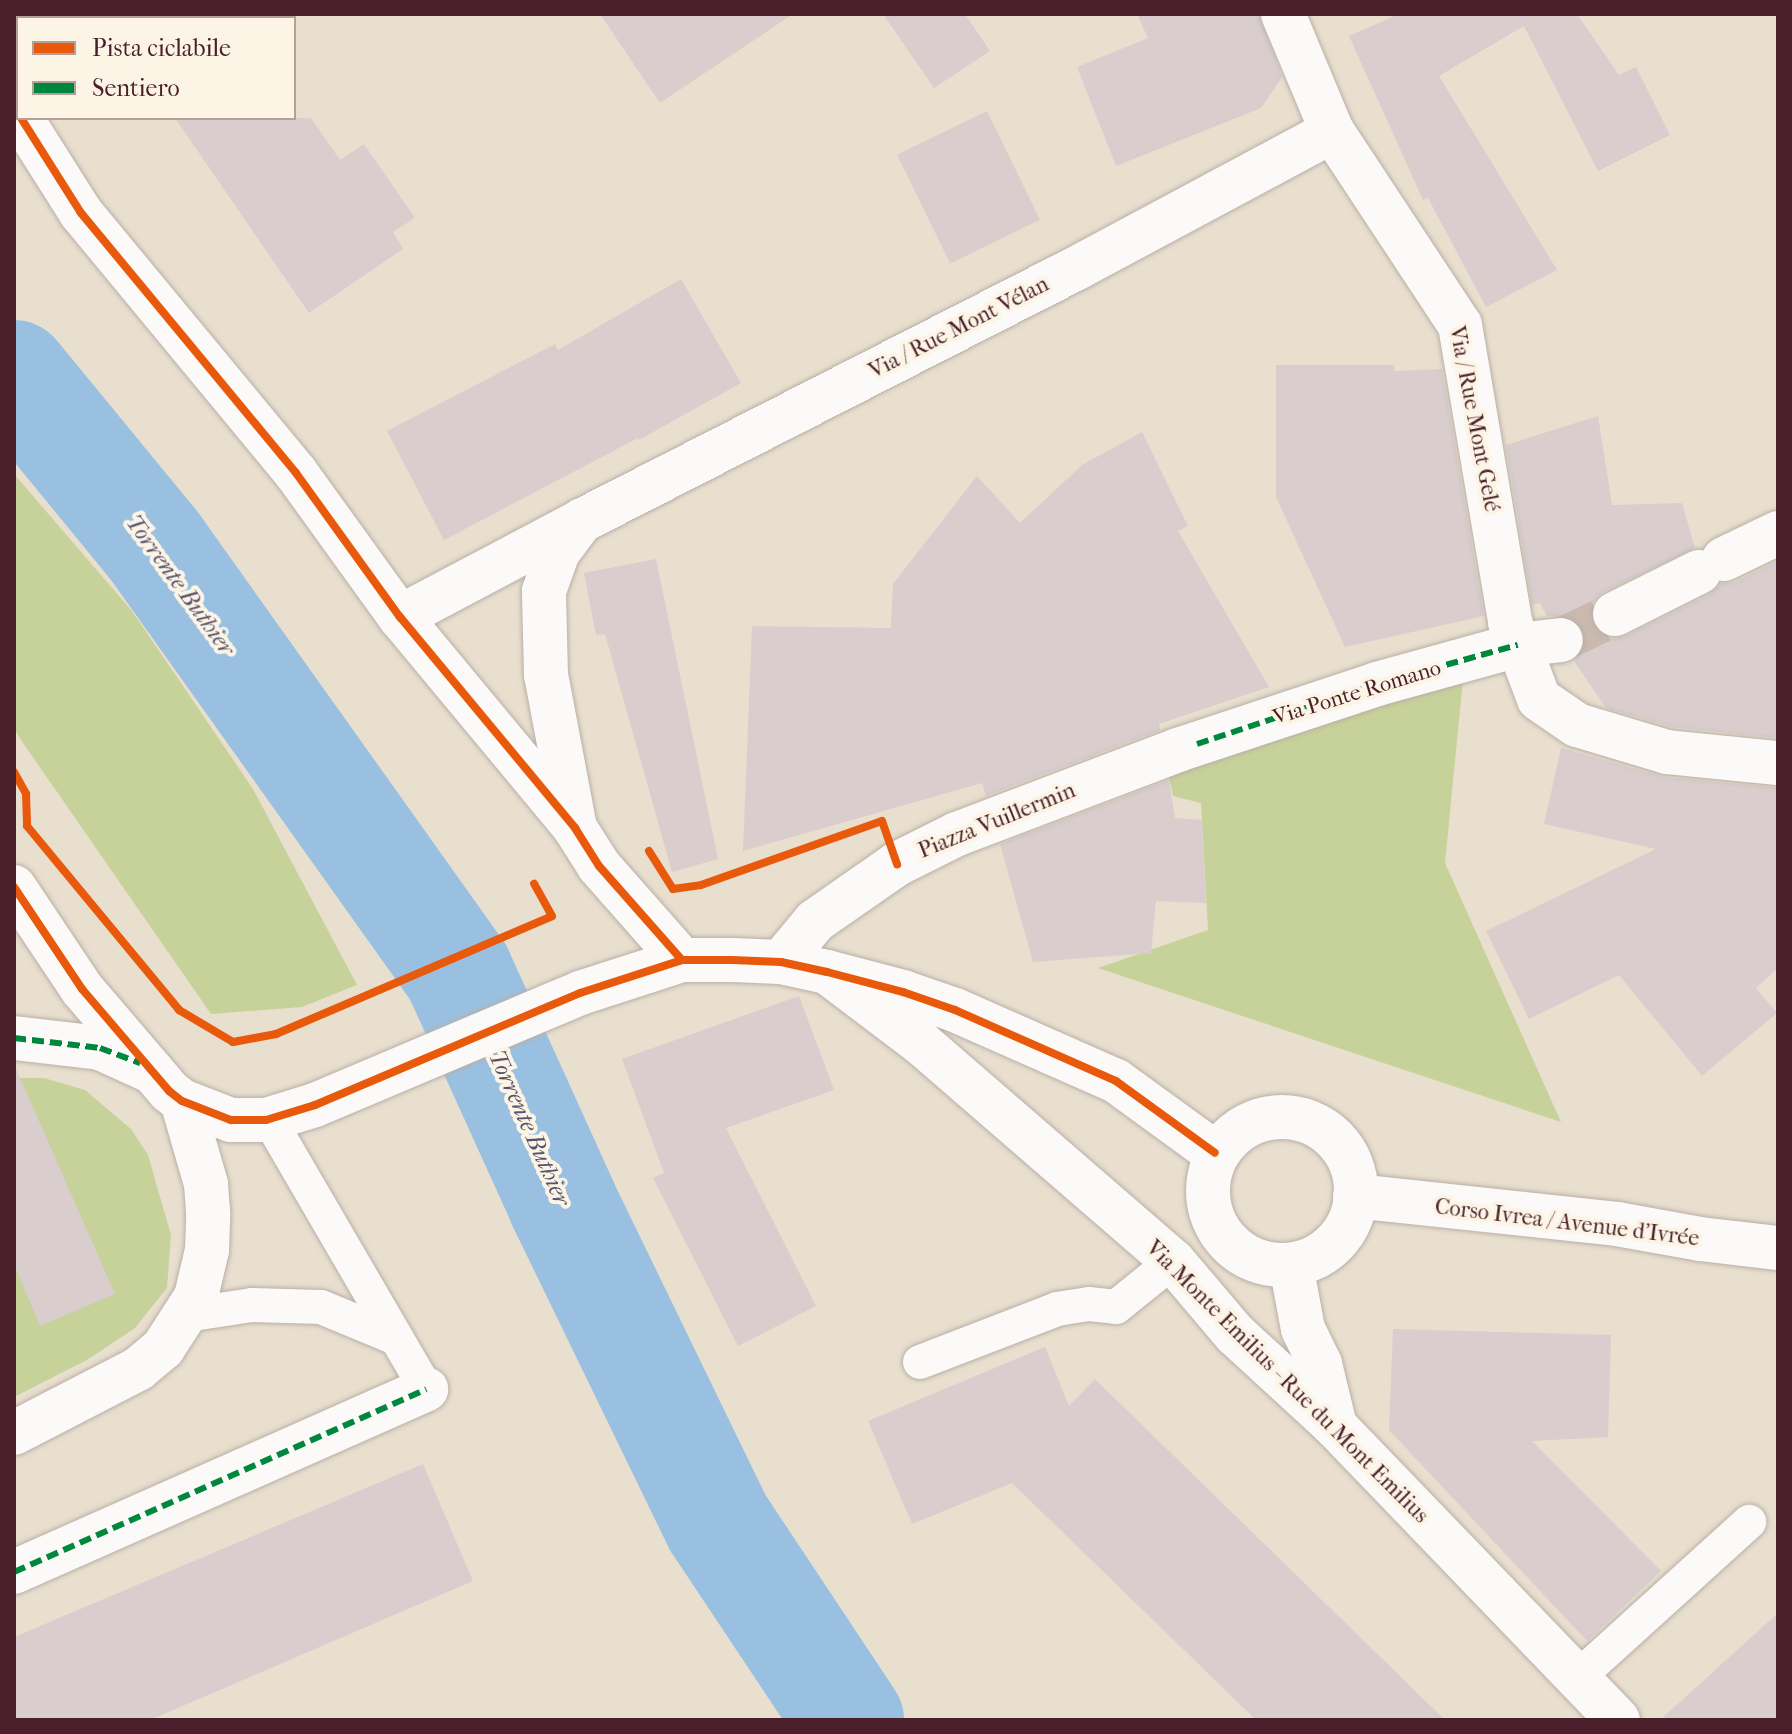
<!DOCTYPE html>
<html>
<head>
<meta charset="utf-8">
<style>
	body { margin:0 }
	#map { position:relative; width:1792px; height:1734px; overflow:hidden; background:#e9dfcf; font-family:"IM FELL French Canon",serif }
	div>[style] { position:absolute }
	.green>* { inset:0; background:#c7d29a }
	.river>* { height:110px; margin:-55px; padding:0 55px; transform-origin:55px; border-radius:55px; background:#9ac0e1 }
	.building>* { inset:0; background:#d9cdce; transform-origin:0 0 }
	.street-tunnel>* { height:44px; margin-top:-22px; transform-origin:0; background:repeating-linear-gradient(90deg,#c9b9ae 0 44px,transparent 0 66px) }
	.roads { filter:drop-shadow(0 0 2px #b9afa6) drop-shadow(0 0 2px #b9afa6) }
	.lane>* { height:34px; margin:-17px; padding:0 17px; transform-origin:17px; border-radius:17px; background:#fcfaf8 }
	.street>* { height:44px; margin:-22px; padding:0 22px; transform-origin:22px; border-radius:22px; background:#fcfaf8 }
	.secondary>* { height:44px; margin:-22px; padding:0 22px; transform-origin:22px; border-radius:22px; background:#fcfaf8 }
	.secondary>.ring { margin:-22px; padding:0; box-sizing:content-box; background:none; border:44px solid #fcfaf8; border-radius:50% }
	.quiet>* { height:6px; margin-top:-3px; transform-origin:0; background:repeating-linear-gradient(90deg,#00873e 0 12px,transparent 0 18px) }
	.cycleway>* { height:8px; margin:-4px; padding:0 4px; transform-origin:4px; border-radius:4px; background:#e8590c }
	span { translate:-50% -50%; white-space:nowrap; text-align:center; line-height:1.15; -webkit-text-stroke:8px #fcf5e5; paint-order:stroke }
	.street-label { font-size:22px; color:#4a1f2b }
	.water-label { font-size:24px; color:#5a526e; font-style:italic }
	.frame { position:absolute; inset:0; border:16px solid #4a1f2b; pointer-events:none }
	.legend { position:absolute; left:16px; top:16px; width:280px; height:104px; box-sizing:border-box; background:#fcf5e5; border:2px solid #b59f9b; margin:0; padding:10px 14px; list-style:none; font-size:24px; color:#4a1f2b }
	.legend li { display:flex; align-items:center; gap:16px; height:40px }
	.legend b { width:40px; border:2px solid #b59f9b }
</style>
</head>
<body>
<div id="map">
	<div class="green">
		<i style="clip-path:polygon(14px 474px,132px 611px,253px 789px,357px 985px,302px 1007px,211px 1014px,21px 740px,14px 728px)"></i>
		<i style="clip-path:polygon(1466px 649px,1445px 863px,1561px 1122px,1098px 968px,1208px 930px,1201px 803px,1173px 796px,1160px 735px)"></i>
		<i style="clip-path:polygon(14px 1078px,44px 1078px,85px 1090px,131px 1129px,148px 1155px,171px 1235px,167px 1288px,135px 1328px,87px 1360px,14px 1397px)"></i>
	</div>
	<div class="river">
		<i style="left:14px;top:375px;width:219px;rotate:50.6deg"></i>
		<i style="left:153px;top:544px;width:526px;rotate:54.53deg"></i>
		<i style="left:458px;top:972px;width:255px;rotate:65.6deg"></i>
		<i style="left:563px;top:1204px;width:355px;rotate:64.1deg"></i>
		<i style="left:718px;top:1523px;width:237px;rotate:56.4deg"></i>
	</div>
	<div class="building">
		<i style="clip-path:polygon(600px 14px,793px 14px,660px 103px)"></i>
		<i style="clip-path:polygon(883px 14px,965px 14px,990px 51px,934px 88px)"></i>
		<i style="clip-path:polygon(1137px 14px,1259px 14px,1282px 77px,1261px 108px,1116px 166px,1077px 67px,1148px 38px)"></i>
		<i style="clip-path:polygon(1399px 14px,1577px 14px,1619px 75px,1636px 67px,1670px 135px,1598px 171px,1524px 26px,1439px 76px,1557px 270px,1486px 307px,1428px 198px,1423px 200px,1349px 36px)"></i>
		<i style="left:987px;top:111px;width:121px;height:100px;rotate:64deg"></i>
		<i style="clip-path:polygon(175px 118px,311px 118px,340px 160px,364px 144px,415px 218px,393px 232px,403px 249px,309px 313px)"></i>
		<i style="clip-path:polygon(681px 279px,741px 383px,639px 440px,638px 438px,444px 540px,387px 431px,555px 344px,558px 350px)"></i>
		<i style="clip-path:polygon(1276px 365px,1394px 365px,1394px 371px,1442px 369px,1484px 616px,1345px 647px,1276px 497px)"></i>
		<i style="clip-path:polygon(1598px 416px,1612px 505px,1682px 503px,1695px 548px,1603px 592px,1594px 601px,1590px 612px,1593px 626px,1602px 635px,1613px 639px,1626px 636px,1710px 594px,1721px 584px,1735px 582px,1778px 561px,1778px 738px,1672px 727px,1606px 708px,1574px 661px,1584px 649px,1586px 638px,1581px 626px,1570px 617px,1547px 616px,1540px 603px,1532px 605px,1506px 445px)"></i>
		<i style="clip-path:polygon(1142px 432px,1188px 526px,1178px 531px,1269px 687px,1159px 724px,1160px 730px,986px 796px,982px 783px,743px 851px,752px 626px,891px 628px,893px 584px,977px 476px,1020px 523px,1082px 465px)"></i>
		<i style="clip-path:polygon(656px 559px,718px 859px,672px 872px,605px 634px,596px 635px,584px 573px)"></i>
		<i style="clip-path:polygon(1561px 748px,1664px 777px,1778px 788px,1778px 968px,1756px 988px,1777px 1013px,1702px 1076px,1619px 975px,1529px 1019px,1486px 931px,1656px 849px,1544px 824px)"></i>
		<i style="clip-path:polygon(1169px 780px,1175px 818px,1202px 820px,1206px 903px,1156px 901px,1151px 953px,1033px 962px,1000px 844px)"></i>
		<i style="clip-path:polygon(799px 996px,834px 1090px,726px 1128px,816px 1306px,738px 1346px,653px 1178px,664px 1173px,622px 1059px)"></i>
		<i style="clip-path:polygon(14px 1064px,115px 1294px,40px 1326px,14px 1264px)"></i>
		<i style="clip-path:polygon(1393px 1329px,1611px 1335px,1608px 1437px,1532px 1441px,1661px 1571px,1587px 1641px,1389px 1430px)"></i>
		<i style="clip-path:polygon(1045px 1347px,1069px 1406px,1095px 1379px,1445px 1720px,1256px 1720px,1012px 1483px,912px 1524px,868px 1421px)"></i>
		<i style="clip-path:polygon(423px 1464px,473px 1581px,150px 1720px,14px 1720px,14px 1637px)"></i>
		<i style="clip-path:polygon(1778px 1613px,1778px 1720px,1660px 1720px)"></i>
	</div>
	<div class="street-tunnel">
		<i style="left:1561px;top:640px;width:60px;rotate:-25.7deg"></i>
	</div>
	<div class="roads">
		<div class="lane">
			<i style="left:266px;top:1120px;width:15px;rotate:48deg"></i>
			<i style="left:276px;top:1131px;width:298px;rotate:59.8deg"></i>
			<i style="left:186px;top:1315px;width:67px;rotate:-8.6deg"></i>
			<i style="left:252px;top:1305px;width:69px;rotate:1.7deg"></i>
			<i style="left:321px;top:1307px;width:81px;rotate:22.5deg"></i>
			<i style="left:920px;top:1362px;width:147px;rotate:-21.1deg"></i>
			<i style="left:1057px;top:1309px;width:32px;rotate:-9deg"></i>
			<i style="left:1089px;top:1304px;width:27px;rotate:6deg"></i>
			<i style="left:1116px;top:1307px;width:73px;rotate:-38.9deg"></i>
			<i style="left:1576px;top:1679px;width:234px;rotate:-42.2deg"></i>
		</div>
		<div class="street">
			<i style="left:1283px;top:14px;width:127px;rotate:67.3deg"></i>
			<i style="left:1332px;top:131px;width:232px;rotate:56.6deg"></i>
			<i style="left:1460px;top:325px;width:301px;rotate:80.4deg"></i>
			<i style="left:1510px;top:622px;width:82px;rotate:69.4deg"></i>
			<i style="left:1539px;top:699px;width:46px;rotate:34.4deg"></i>
			<i style="left:1577px;top:725px;width:94px;rotate:16.7deg"></i>
			<i style="left:1667px;top:752px;width:112px;rotate:5.7deg"></i>
			<i style="left:123px;top:18px;width:7px;rotate:-34deg"></i>
			<i style="left:1724px;top:559px;width:60px;rotate:-25.7deg"></i>
			<i style="left:1615px;top:614px;width:94px;rotate:-26.6deg"></i>
			<i style="left:400px;top:617px;width:207px;rotate:-27.9deg"></i>
			<i style="left:583px;top:520px;width:555px;rotate:-27.03deg"></i>
			<i style="left:1077px;top:268px;width:289px;rotate:-28.2deg"></i>
			<i style="left:575px;top:828px;width:156px;rotate:-100.7deg"></i>
			<i style="left:546px;top:675px;width:84px;rotate:-91.4deg"></i>
			<i style="left:544px;top:591px;width:41px;rotate:-70.3deg"></i>
			<i style="left:558px;top:552px;width:40px;rotate:-53deg"></i>
			<i style="left:781px;top:962px;width:53px;rotate:-50.3deg"></i>
			<i style="left:815px;top:921px;width:100px;rotate:-34.8deg"></i>
			<i style="left:897px;top:864px;width:67px;rotate:-26.6deg"></i>
			<i style="left:957px;top:834px;width:236px;rotate:-20.8deg"></i>
			<i style="left:1178px;top:750px;width:210px;rotate:-18.3deg"></i>
			<i style="left:1377px;top:684px;width:146px;rotate:-15.5deg"></i>
			<i style="left:1518px;top:645px;width:43px;rotate:-6.6deg"></i>
			<i style="left:827px;top:972px;width:118px;rotate:37.1deg"></i>
			<i style="left:921px;top:1043px;width:333px;rotate:40.9deg"></i>
			<i style="left:1173px;top:1261px;width:96px;rotate:49.7deg"></i>
			<i style="left:1235px;top:1334px;width:136px;rotate:42.6deg"></i>
			<i style="left:1335px;top:1426px;width:408px;rotate:46.1deg"></i>
			<i style="left:14px;top:1038px;width:87px;rotate:6.6deg"></i>
			<i style="left:100px;top:1048px;width:58px;rotate:24.4deg"></i>
			<i style="left:1291px;top:1265px;width:65px;rotate:79.4deg"></i>
			<i style="left:1303px;top:1329px;width:39px;rotate:64deg"></i>
			<i style="left:1320px;top:1364px;width:64px;rotate:76.4deg"></i>
			<i style="left:14px;top:1572px;width:451px;rotate:-23.9deg"></i>
		</div>
		<div class="secondary">
			<i style="left:86px;top:18px;width:4px;rotate:-90deg"></i>
			<i style="left:21px;top:118px;width:112px;rotate:57.7deg"></i>
			<i style="left:81px;top:213px;width:337px;rotate:50.4deg"></i>
			<i style="left:296px;top:473px;width:178px;rotate:54.2deg"></i>
			<i style="left:400px;top:617px;width:274px;rotate:50.3deg"></i>
			<i style="left:575px;top:828px;width:45px;rotate:57.7deg"></i>
			<i style="left:599px;top:866px;width:125px;rotate:48.6deg"></i>
			<i style="left:14px;top:887px;width:123px;rotate:56.3deg"></i>
			<i style="left:82px;top:989px;width:134px;rotate:49.5deg"></i>
			<i style="left:169px;top:1091px;width:16px;rotate:38deg"></i>
			<i style="left:182px;top:1101px;width:53px;rotate:21.2deg"></i>
			<i style="left:231px;top:1120px;width:35px"></i>
			<i style="left:266px;top:1120px;width:51px;rotate:-17deg"></i>
			<i style="left:315px;top:1105px;width:288px;rotate:-22.9deg"></i>
			<i style="left:580px;top:993px;width:107px;rotate:-17.9deg"></i>
			<i style="left:682px;top:960px;width:50px"></i>
			<i style="left:732px;top:960px;width:49px;rotate:2.3deg"></i>
			<i style="left:781px;top:962px;width:47px;rotate:12.3deg"></i>
			<i style="left:827px;top:972px;width:79px;rotate:14.7deg"></i>
			<i style="left:903px;top:992px;width:55px;rotate:19.1deg"></i>
			<i style="left:955px;top:1010px;width:176px;rotate:23.8deg"></i>
			<i style="left:1116px;top:1081px;width:122px;rotate:36deg"></i>
			<i class="ring" style="left:1208px;top:1117px;width:104px;height:104px"></i>
			<i style="left:1355px;top:1196px;width:263px;rotate:6.1deg"></i>
			<i style="left:1617px;top:1224px;width:84px;rotate:10.2deg"></i>
			<i style="left:1700px;top:1239px;width:79px;rotate:6.6deg"></i>
			<i style="left:14px;top:1433px;width:140px;rotate:-27.3deg"></i>
			<i style="left:138px;top:1369px;width:33px;rotate:-40deg"></i>
			<i style="left:163px;top:1348px;width:61px;rotate:-57.1deg"></i>
			<i style="left:196px;top:1297px;width:48px;rotate:-76.8deg"></i>
			<i style="left:207px;top:1250px;width:38px;rotate:-88deg"></i>
			<i style="left:208px;top:1212px;width:28px;rotate:-94deg"></i>
			<i style="left:206px;top:1184px;width:86px;rotate:-106.1deg"></i>
		</div>
	</div>
	<div class="quiet">
		<i style="left:1197px;top:744px;width:190px;rotate:-18.4deg"></i>
		<i style="left:1377px;top:684px;width:146px;rotate:-15.5deg"></i>
		<i style="left:14px;top:1038px;width:87px;rotate:6.6deg"></i>
		<i style="left:100px;top:1048px;width:43px;rotate:20.6deg"></i>
		<i style="left:14px;top:1572px;width:451px;rotate:-23.9deg"></i>
	</div>
	<div class="cycleway">
		<i style="left:21px;top:118px;width:112px;rotate:57.7deg"></i>
		<i style="left:81px;top:213px;width:337px;rotate:50.4deg"></i>
		<i style="left:296px;top:473px;width:178px;rotate:54.2deg"></i>
		<i style="left:400px;top:617px;width:274px;rotate:50.3deg"></i>
		<i style="left:575px;top:828px;width:45px;rotate:57.7deg"></i>
		<i style="left:599px;top:866px;width:125px;rotate:48.6deg"></i>
		<i style="left:14px;top:772px;width:25px;rotate:61deg"></i>
		<i style="left:26px;top:794px;width:32px;rotate:88deg"></i>
		<i style="left:27px;top:826px;width:239px;rotate:50.4deg"></i>
		<i style="left:179px;top:1010px;width:63px;rotate:30.7deg"></i>
		<i style="left:233px;top:1042px;width:44px;rotate:-10.5deg"></i>
		<i style="left:276px;top:1034px;width:300px;rotate:-23.1deg"></i>
		<i style="left:552px;top:916px;width:37px;rotate:-119deg"></i>
		<i style="left:649px;top:851px;width:45px;rotate:57.7deg"></i>
		<i style="left:673px;top:889px;width:28px;rotate:-8deg"></i>
		<i style="left:701px;top:885px;width:192px;rotate:-19.5deg"></i>
		<i style="left:882px;top:821px;width:46px;rotate:70.8deg"></i>
		<i style="left:14px;top:887px;width:123px;rotate:56.3deg"></i>
		<i style="left:82px;top:989px;width:134px;rotate:49.5deg"></i>
		<i style="left:169px;top:1091px;width:16px;rotate:38deg"></i>
		<i style="left:182px;top:1101px;width:53px;rotate:21.2deg"></i>
		<i style="left:231px;top:1120px;width:35px"></i>
		<i style="left:266px;top:1120px;width:51px;rotate:-17deg"></i>
		<i style="left:315px;top:1105px;width:288px;rotate:-22.9deg"></i>
		<i style="left:580px;top:993px;width:107px;rotate:-17.9deg"></i>
		<i style="left:682px;top:960px;width:50px"></i>
		<i style="left:732px;top:960px;width:49px;rotate:2.3deg"></i>
		<i style="left:781px;top:962px;width:47px;rotate:12.3deg"></i>
		<i style="left:827px;top:972px;width:79px;rotate:14.7deg"></i>
		<i style="left:903px;top:992px;width:55px;rotate:19.1deg"></i>
		<i style="left:955px;top:1010px;width:176px;rotate:23.8deg"></i>
		<i style="left:1116px;top:1081px;width:122px;rotate:36deg"></i>
	</div>
	<div class="street-label">
		<span style="left:959px;top:328px;rotate:-27deg">Via / Rue Mont Vélan</span>
		<span style="left:1474px;top:419px;rotate:79deg">Via / Rue Mont Gelé</span>
		<span style="left:1357px;top:693px;rotate:-17deg">Via Ponte Romano</span>
		<span style="left:997px;top:821px;rotate:-22deg">Piazza Vuillermin</span>
		<span style="left:1567px;top:1223px;rotate:7deg">Corso Ivrea / Avenue d'Ivrée</span>
		<span style="left:1287px;top:1382px;rotate:45deg">Via Monte Emilius - Rue du Mont Emilius</span>
	</div>
	<div class="water-label">
		<span style="left:180px;top:585px;rotate:54deg">Torrente Buthier</span>
		<span style="left:529px;top:1128px;rotate:66deg">Torrente Buthier</span>
	</div>
	<div class="frame"></div>
	<ul class="legend">
	<li><b style="height:10px;background:#e8590c"></b>Pista ciclabile</li>
	<li><b style="height:10px;background:#00873e"></b>Sentiero</li>
	</ul>
</div>
</body>
</html>
